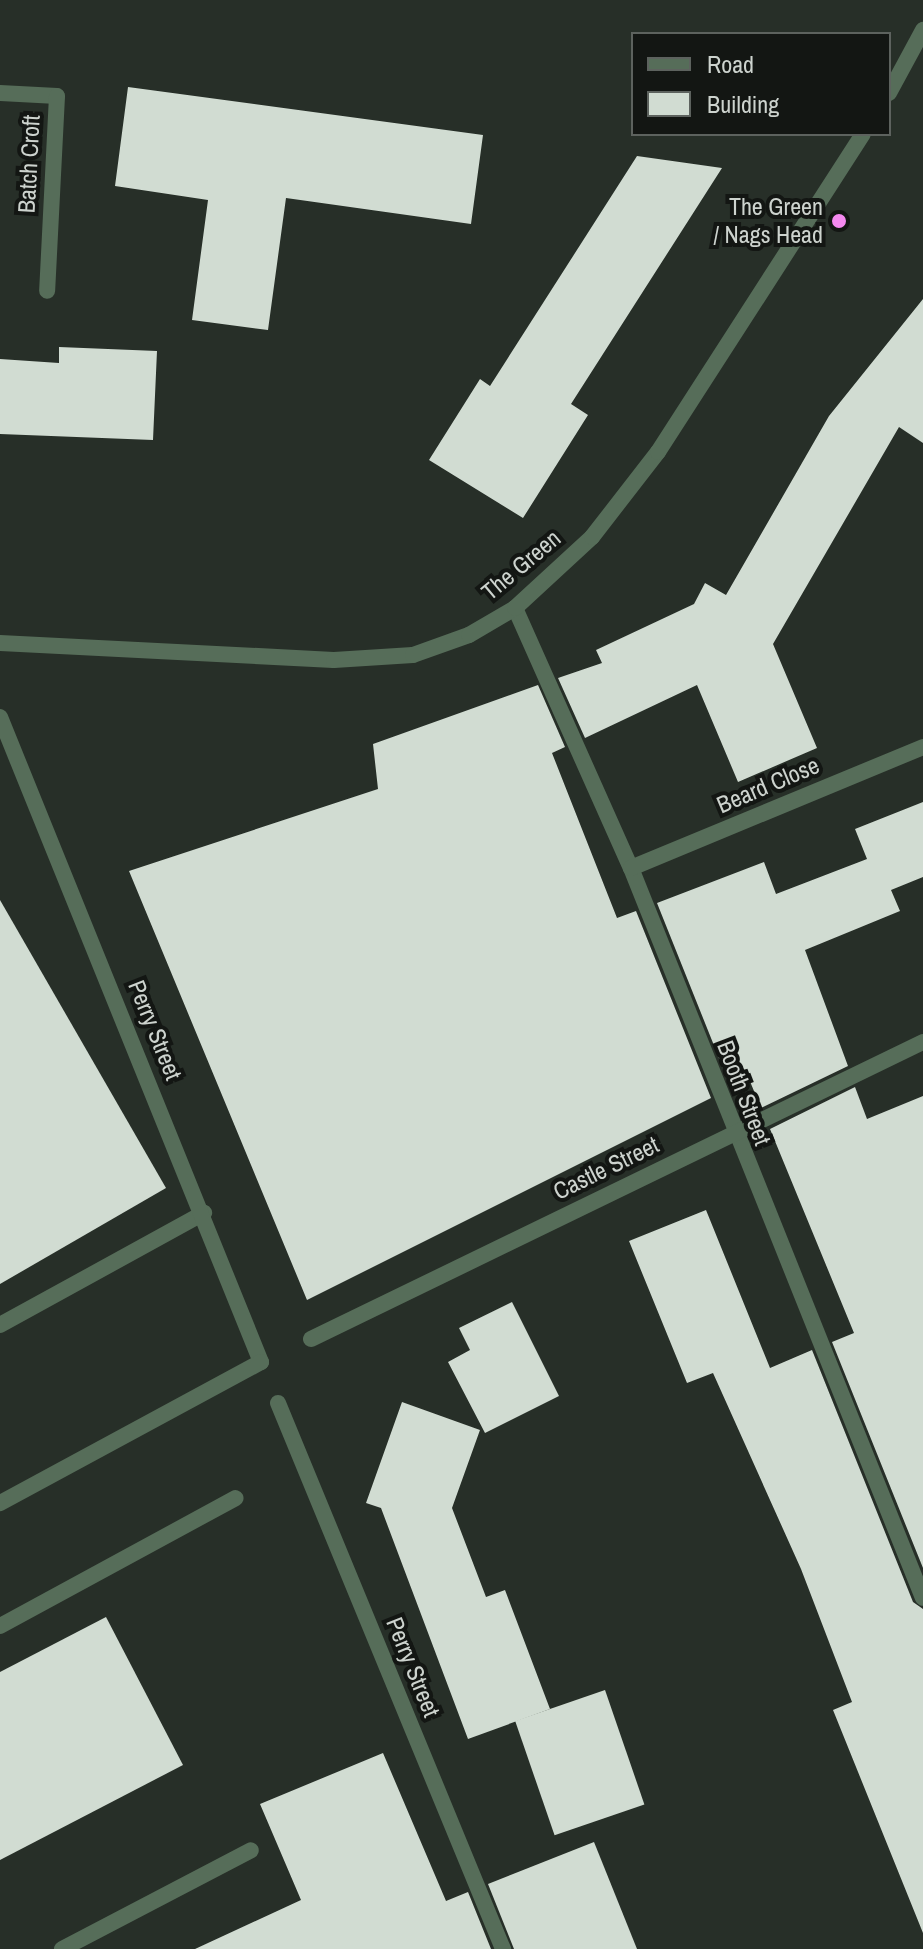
<!DOCTYPE html>
<html>
<head>
<meta charset="utf-8">
<style>
	body { margin:0 }
	#map { position:relative; width:923px; height:1949px; overflow:hidden; background:#272f28; font-family:"Archivo Narrow",sans-serif }
	div>[style] { position:absolute }
	.building>* { inset:0; background:#d1dcd2; transform-origin:0 0 }
	.service>* { height:16px; margin:-8px; padding:0 8px; transform-origin:8px; border-radius:8px; background:#566d59 }
	.minor>* { height:16px; margin:-8px; padding:0 8px; transform-origin:8px; border-radius:8px; background:#566d59 }
	.tertiary>* { height:16px; margin:-8px; padding:0 8px; transform-origin:8px; border-radius:8px; background:#566d59 }
	.dots>* { width:22px; height:22px; translate:-50% -50%; box-sizing:border-box; border:4px solid #131613; border-radius:50% }
	span { translate:-50% -50%; white-space:nowrap; text-align:center; line-height:1.15; -webkit-text-stroke:8px #131613; paint-order:stroke }
	.street-label { font-size:24px; color:#cdd3ce }
	.poi-label { font-size:24px; color:#cdd3ce }
	.right { translate:-100% -50%; text-align:right }
	.legend { position:absolute; left:631px; top:32px; width:260px; height:104px; box-sizing:border-box; background:#131613; border:2px solid #5d625e; margin:0; padding:10px 14px; list-style:none; font-size:24px; color:#cdd3ce }
	.legend li { display:flex; align-items:center; gap:16px; height:40px }
	.legend b { width:40px; border:2px solid #5d625e }
</style>
</head>
<body>
<div id="map">
	<div class="building">
		<i style="clip-path:polygon(128px 87px,483px 135px,471px 224px,286px 198px,268px 330px,192px 320px,208px 200px,115px 186px)"></i>
		<i style="clip-path:polygon(637px 156px,722px 168px,571px 404px,588px 415px,523px 518px,429px 460px,480px 379px,490px 386px)"></i>
		<i style="clip-path:polygon(923px 299px,923px 443px,899px 427px,773px 644px,817px 748px,738px 782px,697px 685px,585px 738px,558px 678px,602px 663px,596px 650px,694px 604px,705px 583px,726px 595px,829px 416px)"></i>
		<i style="clip-path:polygon(59px 347px,157px 351px,153px 440px,0 434px,0 359px,59px 363px)"></i>
		<i style="clip-path:polygon(538px 685px,565px 747px,552px 753px,617px 918px,636px 911px,711px 1098px,307px 1300px,129px 871px,378px 789px,373px 744px)"></i>
		<i style="clip-path:polygon(923px 802px,923px 877px,891px 890px,900px 911px,805px 950px,848px 1066px,761px 1108px,749px 1079px,731px 1088px,657px 903px,764px 862px,776px 894px,867px 859px,855px 829px)"></i>
		<i style="clip-path:polygon(0 900px,166px 1188px,0 1284px)"></i>
		<i style="clip-path:polygon(855px 1087px,867px 1119px,923px 1096px,923px 1568px,832px 1342px,854px 1333px,770px 1129px)"></i>
		<i style="clip-path:polygon(706px 1210px,770px 1368px,812px 1350px,913px 1602px,923px 1609px,923px 1933px,833px 1710px,852px 1702px,801px 1569px,713px 1373px,687px 1383px,629px 1241px)"></i>
		<i style="clip-path:polygon(512px 1302px,559px 1396px,485px 1433px,448px 1362px,470px 1350px,459px 1328px)"></i>
		<i style="clip-path:polygon(402px 1402px,480px 1430px,452px 1508px,486px 1597px,505px 1590px,550px 1709px,468px 1739px,381px 1508px,366px 1503px)"></i>
		<i style="clip-path:polygon(106px 1617px,183px 1765px,0 1860px,0 1672px)"></i>
		<i style="left:605px;top:1690px;width:121px;height:95px;rotate:71deg"></i>
		<i style="clip-path:polygon(383px 1753px,446px 1901px,468px 1892px,491px 1949px,195px 1949px,301px 1900px,260px 1804px)"></i>
		<i style="clip-path:polygon(594px 1842px,637px 1949px,514px 1949px,488px 1884px)"></i>
	</div>
	<div class="service">
		<i style="left:0;top:1325px;width:233px;rotate:-28.8deg"></i>
		<i style="left:0;top:1626px;width:268px;rotate:-28.5deg"></i>
		<i style="left:62px;top:1949px;width:213px;rotate:-27.6deg"></i>
	</div>
	<div class="minor">
		<i style="left:0;top:93px;width:57px;rotate:3deg"></i>
		<i style="left:57px;top:96px;width:195px;rotate:92.9deg"></i>
		<i style="left:515px;top:608px;width:285px;rotate:66deg"></i>
		<i style="left:631px;top:868px;width:786px;rotate:68.2deg"></i>
		<i style="left:0;top:717px;width:696px;rotate:67.97deg"></i>
		<i style="left:261px;top:1362px;width:297px;rotate:151.6deg"></i>
		<i style="left:631px;top:868px;width:316px;rotate:-22.5deg"></i>
		<i style="left:311px;top:1339px;width:680px;rotate:-25.89deg"></i>
		<i style="left:278px;top:1403px;width:591px;rotate:67.6deg"></i>
	</div>
	<div class="tertiary">
		<i style="left:889px;top:93px;width:72px;rotate:-61.6deg"></i>
		<i style="left:0;top:643px;width:334px;rotate:2.9deg"></i>
		<i style="left:334px;top:660px;width:79px;rotate:-3.6deg"></i>
		<i style="left:413px;top:655px;width:59px;rotate:-19.7deg"></i>
		<i style="left:469px;top:635px;width:53px;rotate:-30.4deg"></i>
		<i style="left:515px;top:608px;width:105px;rotate:-42.7deg"></i>
		<i style="left:592px;top:537px;width:108px;rotate:-52.2deg"></i>
		<i style="left:658px;top:452px;width:378px;rotate:-57.2deg"></i>
	</div>
	<div class="dots">
		<i style="left:839px;top:221px;background:#f489ef"></i>
	</div>
	<div class="street-label">
		<span style="left:29px;top:164px;rotate:-87deg">Batch Croft</span>
		<span style="left:521px;top:565px;rotate:-40deg">The Green</span>
		<span style="left:768px;top:785px;rotate:-23deg">Beard Close</span>
		<span style="left:155px;top:1030px;rotate:68deg">Perry Street</span>
		<span style="left:744px;top:1093px;rotate:69deg">Booth Street</span>
		<span style="left:606px;top:1168px;rotate:-26deg">Castle Street</span>
		<span style="left:413px;top:1667px;rotate:68deg">Perry Street</span>
	</div>
	<div class="poi-label">
		<span class="right" style="left:823px;top:221px">The Green<br>/ Nags Head</span>
	</div>
	<ul class="legend">
	<li><b style="height:10px;background:#566d59"></b>Road</li>
	<li><b style="height:22px;background:#d1dcd2"></b>Building</li>
	</ul>
</div>
</body>
</html>
